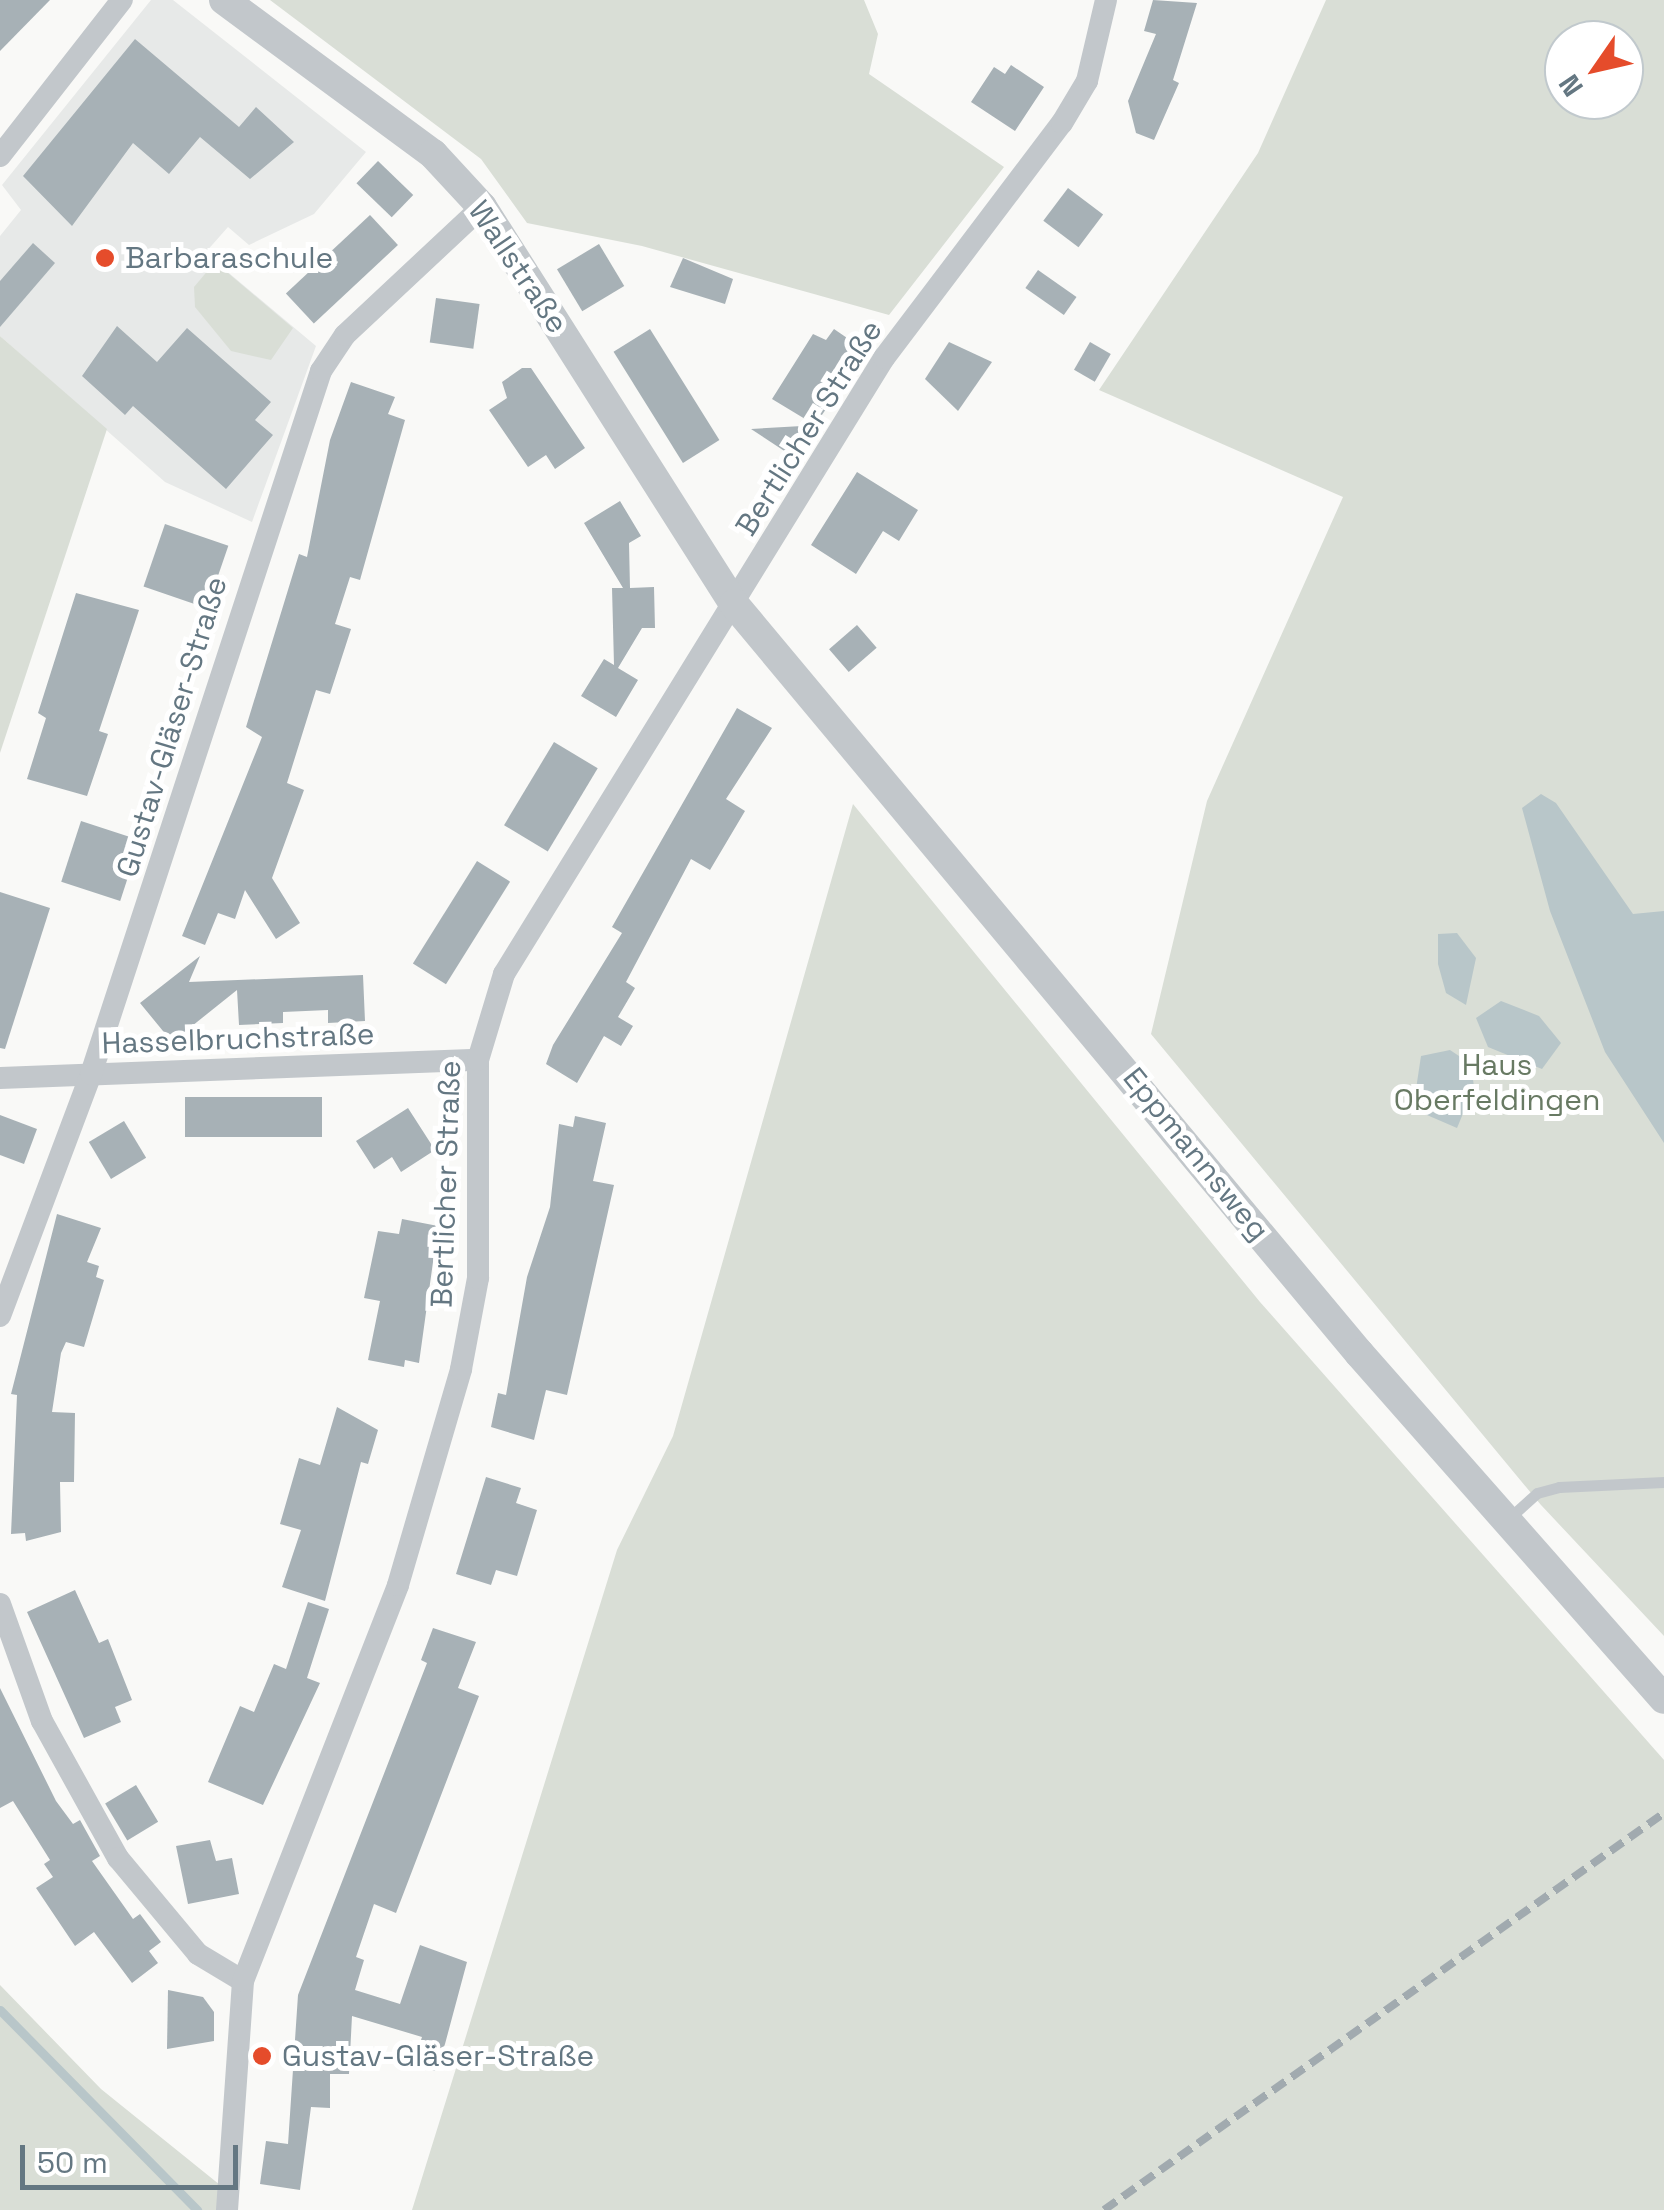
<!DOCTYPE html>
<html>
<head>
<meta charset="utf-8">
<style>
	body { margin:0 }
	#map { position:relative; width:1664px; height:2210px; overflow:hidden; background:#f9f9f7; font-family:"Space Grotesk",sans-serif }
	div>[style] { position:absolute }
	.built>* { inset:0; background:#e7e9e8 }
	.green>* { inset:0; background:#d9ded6 }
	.water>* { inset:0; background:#b8c6c9 }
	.stream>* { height:9px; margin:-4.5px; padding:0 4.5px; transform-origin:4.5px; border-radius:4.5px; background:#b8c6c9 }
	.building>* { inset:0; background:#a7b1b6; transform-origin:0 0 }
	.service>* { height:11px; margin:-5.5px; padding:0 5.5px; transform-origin:5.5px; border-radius:5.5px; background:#c2c7cb }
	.minor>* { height:22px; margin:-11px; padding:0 11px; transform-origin:11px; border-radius:11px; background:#c2c7cb }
	.tertiary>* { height:30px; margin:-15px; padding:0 15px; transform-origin:15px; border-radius:15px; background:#c2c7cb }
	.rail>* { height:8px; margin-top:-4px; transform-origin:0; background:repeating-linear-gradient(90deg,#a1aaaf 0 15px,transparent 0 23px) }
	.dots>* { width:28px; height:28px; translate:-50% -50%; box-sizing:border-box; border:5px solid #fff; border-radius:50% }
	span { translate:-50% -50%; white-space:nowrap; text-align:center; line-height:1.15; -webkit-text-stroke:10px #fff; paint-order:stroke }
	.poi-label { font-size:30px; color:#647782 }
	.left { translate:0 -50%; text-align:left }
	.street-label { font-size:30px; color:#647782 }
	.park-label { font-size:30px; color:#687a63 }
	.north { position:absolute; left:1544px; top:20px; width:100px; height:100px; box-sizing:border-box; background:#fff; border:2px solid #c1c9cd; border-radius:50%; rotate:236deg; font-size:28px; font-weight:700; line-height:40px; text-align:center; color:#647782 }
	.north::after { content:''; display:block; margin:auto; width:35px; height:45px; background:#e54c2b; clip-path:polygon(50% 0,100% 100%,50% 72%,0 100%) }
	.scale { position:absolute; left:20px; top:2145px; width:218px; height:45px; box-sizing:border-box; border:5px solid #647782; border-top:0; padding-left:12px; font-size:30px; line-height:35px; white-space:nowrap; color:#647782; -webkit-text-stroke:8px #fff; paint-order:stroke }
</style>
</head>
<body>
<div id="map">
	<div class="built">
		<i style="clip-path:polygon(151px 0,173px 0,366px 152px,314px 214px,249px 245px,228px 227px,205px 253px,316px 346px,252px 522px,165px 482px,0 336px,0 236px,21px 210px,2px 185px)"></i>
	</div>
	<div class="green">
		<i style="clip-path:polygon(270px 0,864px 0,878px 34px,869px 74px,1004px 167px,889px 315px,642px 246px,527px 223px,481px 159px)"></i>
		<i style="clip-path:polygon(evenodd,1326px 0,1664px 0,1664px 1636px,1541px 1505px,1151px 1034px,1207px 801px,1343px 497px,1099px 390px,1258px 153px,1326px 0,1564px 40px,1624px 40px,1624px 100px,1564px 100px,1564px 40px)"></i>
		<i style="clip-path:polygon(215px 262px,293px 328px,271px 360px,231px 351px,195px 307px,194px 287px)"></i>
		<i style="clip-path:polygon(0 336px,107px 429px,0 753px)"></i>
		<i style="clip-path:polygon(853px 804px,1260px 1302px,1664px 1760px,1664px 2210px,412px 2210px,617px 1550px,673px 1436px)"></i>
		<i style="clip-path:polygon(0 1985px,101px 2089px,225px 2189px,222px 2210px,0 2210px)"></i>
	</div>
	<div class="water">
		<i style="clip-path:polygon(1541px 794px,1556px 803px,1633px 914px,1664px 911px,1664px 1143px,1605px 1052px,1550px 911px,1522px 808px)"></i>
		<i style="clip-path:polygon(1457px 933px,1476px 958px,1466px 1005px,1446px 993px,1438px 964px,1438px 934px)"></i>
		<i style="clip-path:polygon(1501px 1001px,1539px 1016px,1561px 1043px,1542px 1069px,1488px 1047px,1476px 1018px)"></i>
		<i style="clip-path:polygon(1450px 1050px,1471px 1064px,1474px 1087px,1457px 1128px,1413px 1109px,1421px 1056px)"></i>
	</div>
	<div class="stream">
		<i style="left:0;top:2010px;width:281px;rotate:45.4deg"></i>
	</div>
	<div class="building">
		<i style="clip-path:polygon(0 0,50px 0,0 51px)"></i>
		<i style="clip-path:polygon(1153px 0,1197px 3px,1173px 80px,1179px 83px,1154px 140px,1136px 133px,1128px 101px,1156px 34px,1144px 31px)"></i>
		<i style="clip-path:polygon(135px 39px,239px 127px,256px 107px,294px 142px,250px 179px,200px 137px,169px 174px,133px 143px,72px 226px,23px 176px)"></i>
		<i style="clip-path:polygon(1011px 65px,1044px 87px,1015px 131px,971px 102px,994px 67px,1005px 74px)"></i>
		<i style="left:378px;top:161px;width:49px;height:31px;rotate:44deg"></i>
		<i style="left:1068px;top:188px;width:44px;height:41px;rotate:37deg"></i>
		<i style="left:370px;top:215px;width:41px;height:115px;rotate:47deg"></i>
		<i style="clip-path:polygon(33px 243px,55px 263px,0 327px,0 281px)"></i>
		<i style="left:599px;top:244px;width:49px;height:49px;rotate:59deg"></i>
		<i style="clip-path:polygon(683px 258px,733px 279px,725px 304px,670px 287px)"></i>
		<i style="left:1038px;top:270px;width:47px;height:22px;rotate:35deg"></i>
		<i style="left:436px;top:298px;width:44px;height:45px;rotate:8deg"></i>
		<i style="clip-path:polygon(117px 326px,157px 362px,187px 328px,271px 402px,255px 420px,273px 435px,226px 489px,133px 406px,125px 415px,82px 376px)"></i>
		<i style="left:650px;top:329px;width:131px;height:43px;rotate:58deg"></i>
		<i style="clip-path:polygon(834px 329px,866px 351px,815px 425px,772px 399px,813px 334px,826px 340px)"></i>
		<i style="clip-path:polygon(949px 342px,992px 362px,958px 411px,925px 379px)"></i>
		<i style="left:1090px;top:342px;width:24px;height:32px;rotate:30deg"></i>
		<i style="clip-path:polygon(522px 368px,531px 368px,585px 448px,555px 469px,546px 455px,528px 467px,489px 410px,507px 398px,502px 382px)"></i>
		<i style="clip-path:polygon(351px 382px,395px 397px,388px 414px,405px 420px,360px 580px,350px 577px,335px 624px,351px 629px,330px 694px,316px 690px,287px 783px,304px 790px,272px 878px,300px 923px,276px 939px,245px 890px,235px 919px,218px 913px,205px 945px,182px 936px,262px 737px,246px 727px,299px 554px,307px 557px,330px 440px)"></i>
		<i style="clip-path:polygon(820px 425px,798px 460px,751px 429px)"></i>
		<i style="clip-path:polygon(857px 472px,918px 510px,899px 541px,883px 531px,856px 574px,811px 545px)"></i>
		<i style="clip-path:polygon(620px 501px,641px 536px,629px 543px,630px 588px,654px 587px,655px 628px,642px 628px,618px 668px,638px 680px,616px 717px,581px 696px,604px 659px,614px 665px,612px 588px,623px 588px,584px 523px)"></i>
		<i style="left:165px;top:524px;width:67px;height:66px;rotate:19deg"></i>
		<i style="clip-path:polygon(76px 593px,139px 610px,99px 731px,108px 734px,87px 796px,27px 779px,46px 718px,38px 713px)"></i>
		<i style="left:857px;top:625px;width:30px;height:37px;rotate:49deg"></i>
		<i style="clip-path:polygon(737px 708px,772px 728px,726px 799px,745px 811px,710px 870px,691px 859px,626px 982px,635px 988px,618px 1017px,633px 1026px,621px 1046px,604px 1036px,577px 1083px,546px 1064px,553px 1045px,622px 933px,612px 927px)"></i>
		<i style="left:554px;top:742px;width:51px;height:97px;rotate:31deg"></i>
		<i style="left:81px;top:821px;width:62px;height:64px;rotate:18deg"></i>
		<i style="left:477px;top:861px;width:39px;height:121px;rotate:32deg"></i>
		<i style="clip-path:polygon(0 892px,50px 908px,5px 1049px,0 1048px)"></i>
		<i style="clip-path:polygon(200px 956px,189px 982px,363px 975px,365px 1021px,328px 1023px,328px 1010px,283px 1012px,283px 1023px,239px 1025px,237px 990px,172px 1042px,140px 1003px)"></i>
		<i style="left:322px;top:1097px;width:40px;height:137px;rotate:90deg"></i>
		<i style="clip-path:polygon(408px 1108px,435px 1150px,401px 1172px,392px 1157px,374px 1169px,356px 1141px)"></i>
		<i style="clip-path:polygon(0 1115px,37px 1129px,24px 1164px,0 1155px)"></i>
		<i style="clip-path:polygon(575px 1116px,606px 1123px,593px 1181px,614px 1185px,567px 1395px,546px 1390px,534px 1440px,491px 1427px,498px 1393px,506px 1395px,527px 1277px,550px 1207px,559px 1124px,573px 1127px)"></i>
		<i style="left:124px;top:1121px;width:43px;height:41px;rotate:59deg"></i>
		<i style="clip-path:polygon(57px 1214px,101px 1228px,87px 1262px,99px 1266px,96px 1277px,104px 1280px,84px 1347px,66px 1342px,61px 1353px,52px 1412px,75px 1413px,74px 1482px,60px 1482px,61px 1532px,26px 1541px,25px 1533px,11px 1534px,17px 1395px,11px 1394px)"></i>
		<i style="clip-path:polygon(402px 1219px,438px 1226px,419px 1363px,405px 1360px,404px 1367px,368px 1360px,380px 1301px,364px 1298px,378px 1231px,399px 1234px)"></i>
		<i style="clip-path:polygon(337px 1407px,378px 1430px,368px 1464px,361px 1462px,325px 1601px,282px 1587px,301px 1530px,280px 1524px,299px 1458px,320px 1465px)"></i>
		<i style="clip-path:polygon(486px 1477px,521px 1488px,516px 1503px,537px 1510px,517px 1576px,496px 1570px,491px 1585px,456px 1574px)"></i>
		<i style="clip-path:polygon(75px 1590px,99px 1643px,108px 1639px,132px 1700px,115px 1707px,121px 1722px,84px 1738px,27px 1612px)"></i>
		<i style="clip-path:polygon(308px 1602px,329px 1609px,307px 1678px,320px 1683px,263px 1805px,208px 1782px,240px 1706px,254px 1712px,274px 1664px,286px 1669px)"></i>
		<i style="clip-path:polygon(433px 1628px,476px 1642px,458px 1688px,479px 1696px,396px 1913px,374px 1904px,356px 1957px,364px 1960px,355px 1990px,400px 2004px,420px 1945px,467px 1962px,445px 2044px,435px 2071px,413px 2064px,422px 2037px,352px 2016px,349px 2074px,330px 2074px,330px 2108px,311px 2107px,300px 2190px,260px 2184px,266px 2141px,288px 2144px,298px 1995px,427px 1663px,421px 1660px)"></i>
		<i style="clip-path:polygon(0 1688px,56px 1801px,73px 1824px,80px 1820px,100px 1856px,92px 1861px,133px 1919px,140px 1914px,161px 1942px,149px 1951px,158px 1963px,132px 1983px,94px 1932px,75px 1946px,36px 1888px,53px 1877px,44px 1864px,50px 1860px,13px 1801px,0 1808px)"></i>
		<i style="left:136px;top:1785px;width:43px;height:36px;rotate:59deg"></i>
		<i style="clip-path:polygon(210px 1840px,216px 1861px,232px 1858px,239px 1894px,188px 1904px,176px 1846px)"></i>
		<i style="clip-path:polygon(168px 1990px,203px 1997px,214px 2012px,214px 2041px,167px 2049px)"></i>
	</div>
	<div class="service">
		<i style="left:1507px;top:1520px;width:40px;rotate:-42deg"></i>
		<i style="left:1537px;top:1493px;width:23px;rotate:-15deg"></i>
		<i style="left:1559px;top:1487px;width:105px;rotate:-2.7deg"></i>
	</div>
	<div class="minor">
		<i style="left:0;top:156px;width:198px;rotate:-52deg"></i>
		<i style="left:0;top:1078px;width:478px;rotate:-2.2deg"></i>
		<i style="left:0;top:1316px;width:259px;rotate:-69.4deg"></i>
		<i style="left:91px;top:1074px;width:740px;rotate:-71.88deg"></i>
		<i style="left:321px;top:371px;width:43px;rotate:-56.3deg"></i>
		<i style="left:345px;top:335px;width:187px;rotate:-43.1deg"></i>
		<i style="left:0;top:1604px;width:124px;rotate:70.3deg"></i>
		<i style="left:42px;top:1721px;width:157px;rotate:61deg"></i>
		<i style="left:118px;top:1858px;width:125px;rotate:50.2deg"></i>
		<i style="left:198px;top:1954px;width:52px;rotate:31deg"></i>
		<i style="left:227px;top:2210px;width:230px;rotate:-86deg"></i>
		<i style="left:243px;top:1981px;width:425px;rotate:-68.6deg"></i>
		<i style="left:398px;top:1585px;width:225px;rotate:-73.7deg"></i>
		<i style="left:461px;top:1369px;width:93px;rotate:-79.4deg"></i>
		<i style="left:478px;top:1278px;width:218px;rotate:-90deg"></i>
		<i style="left:478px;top:1060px;width:90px;rotate:-73.2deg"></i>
		<i style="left:504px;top:974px;width:724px;rotate:-58.33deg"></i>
		<i style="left:884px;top:358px;width:295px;rotate:-52.9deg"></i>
		<i style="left:1062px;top:123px;width:49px;rotate:-59.2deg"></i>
		<i style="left:1087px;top:81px;width:83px;rotate:-76.8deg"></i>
	</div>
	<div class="tertiary">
		<i style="left:224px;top:0;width:260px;rotate:36.4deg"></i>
		<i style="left:433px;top:154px;width:72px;rotate:47.2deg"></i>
		<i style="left:482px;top:207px;width:470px;rotate:57.6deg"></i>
		<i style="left:734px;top:604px;width:976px;rotate:50.16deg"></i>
		<i style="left:1359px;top:1353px;width:461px;rotate:48.6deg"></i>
	</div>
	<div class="rail">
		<i style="left:1104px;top:2210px;width:686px;rotate:-35.33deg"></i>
	</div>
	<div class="dots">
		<i style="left:105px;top:258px;background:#e54c2b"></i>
		<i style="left:262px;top:2056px;background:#e54c2b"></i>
	</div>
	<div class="poi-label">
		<span class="left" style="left:125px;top:258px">Barbaraschule</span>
		<span class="left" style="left:282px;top:2056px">Gustav-Gläser-Straße</span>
	</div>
	<div class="street-label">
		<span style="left:518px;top:267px;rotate:56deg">Wallstraße</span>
		<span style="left:809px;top:428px;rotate:-58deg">Bertlicher Straße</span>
		<span style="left:172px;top:727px;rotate:-73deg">Gustav-Gläser-Straße</span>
		<span style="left:238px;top:1039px;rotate:-2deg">Hasselbruchstraße</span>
		<span style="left:1196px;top:1154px;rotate:51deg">Eppmannsweg</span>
		<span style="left:446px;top:1184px;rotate:-88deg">Bertlicher Straße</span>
	</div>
	<div class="park-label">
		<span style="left:1497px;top:1082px">Haus<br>Oberfeldingen</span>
	</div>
	<div class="north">N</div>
	<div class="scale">50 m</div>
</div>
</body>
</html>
